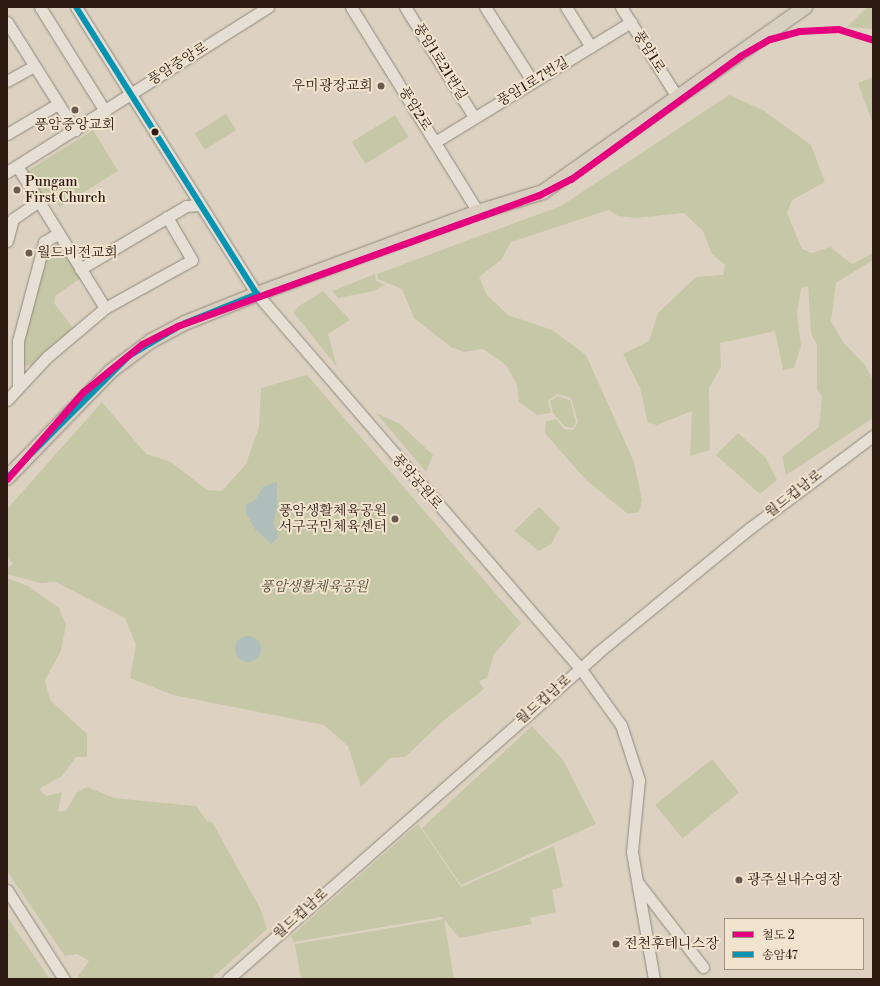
<!DOCTYPE html>
<html>
<head>
<meta charset="utf-8">
<style>
	body { margin:0 }
	#map { position:relative; width:880px; height:986px; overflow:hidden; background:#ddd2c1; font-family:"Libre Bodoni","Noto Serif KR",serif }
	div>[style] { position:absolute }
	.green>* { inset:0; background:#c6c7a6; transform-origin:0 0 }
	.water>* { inset:0; background:#b0bebb }
	.round { border-radius:50% }
	.roads { filter:drop-shadow(0 0 1px #90887d) drop-shadow(0 0 1px #90887d) }
	.minor>* { height:11px; margin:-5.5px; padding:0 5.5px; transform-origin:5.5px; border-radius:5.5px; background:#e5dfd5 }
	.major>* { height:14px; margin:-7px; padding:0 7px; transform-origin:7px; border-radius:7px; background:#d8cfc1 }
	.bus-1>* { height:6px; margin:-3px; padding:0 3px; transform-origin:3px; border-radius:3px; background:#0794b2 }
	.rail-1>* { height:7px; margin:-3.5px; padding:0 3.5px; transform-origin:3.5px; border-radius:3.5px; background:#e5007d }
	.dots>* { width:11px; height:11px; translate:-50% -50%; box-sizing:border-box; border:2px solid #f1e4ce; border-radius:50% }
	span { translate:-50% -50%; white-space:nowrap; text-align:center; line-height:1.15; -webkit-text-stroke:4px #f1e4ce; paint-order:stroke }
	.street-label { font-size:14px; color:#2c1a13 }
	.poi-label { font-size:14px; color:#2c1a13 }
	.right { translate:-100% -50%; text-align:right }
	.left { translate:0 -50%; text-align:left }
	.park-label { font-size:14px; color:#544b38; font-style:italic }
	.frame { position:absolute; inset:0; border:8px solid #2c1a13; pointer-events:none }
	.legend { position:absolute; left:724px; top:918px; width:140px; height:52px; box-sizing:border-box; background:#f1e4ce; border:1px solid #a29383; margin:0; padding:5px 7px; list-style:none; font-size:12px; color:#2c1a13 }
	.legend li { display:flex; align-items:center; gap:8px; height:20px }
	.legend b { width:20px; border:1px solid #a29383 }
</style>
</head>
<body>
<div id="map">
	<div class="green">
		<i style="clip-path:polygon(867px 7px,873px 7px,873px 29px,847px 27px)"></i>
		<i style="clip-path:polygon(873px 77px,873px 124px,858px 83px)"></i>
		<i style="clip-path:polygon(729px 95px,763px 110px,811px 145px,825px 182px,792px 200px,787px 213px,802px 249px,812px 253px,830px 247px,852px 264px,873px 253px,873px 260px,836px 283px,831px 321px,843px 342px,865px 365px,873px 380px,873px 418px,786px 475px,782px 457px,819px 427px,822px 396px,817px 390px,817px 345px,811px 334px,808px 286px,801px 288px,797px 314px,801px 346px,794px 368px,783px 370px,775px 331px,720px 343px,721px 367px,709px 388px,710px 450px,690px 456px,692px 411px,657px 425px,648px 423px,640px 388px,623px 354px,649px 341px,658px 313px,696px 277px,723px 275px,725px 265px,712px 254px,703px 231px,684px 213px,635px 218px,618px 216px,609px 210px,511px 242px,501px 260px,479px 277px,487px 295px,508px 315px,552px 330px,586px 355px,634px 462px,642px 501px,639px 512px,628px 514px,585px 479px,545px 433px,546px 421px,556px 419px,564px 429px,573px 430px,578px 422px,571px 398px,558px 394px,548px 400px,551px 413px,537px 415px,519px 402px,517px 385px,506px 365px,483px 349px,464px 352px,451px 347px,414px 318px,402px 289px,378px 279px,377px 274px,561px 206px)"></i>
		<i style="left:226px;top:114px;width:19px;height:37px;rotate:58deg"></i>
		<i style="left:395px;top:115px;width:26px;height:51px;rotate:58deg"></i>
		<i style="clip-path:polygon(93px 130px,118px 171px,60px 207px,55px 199px,46px 205px,28px 175px,29px 170px)"></i>
		<i style="clip-path:polygon(58px 243px,81px 278px,55px 296px,54px 303px,74px 329px,34px 365px,24px 366px,22px 341px,47px 250px)"></i>
		<i style="clip-path:polygon(375px 274px,376px 281px,385px 285px,374px 291px,338px 298px,332px 291px)"></i>
		<i style="clip-path:polygon(323px 291px,350px 320px,328px 334px,337px 367px,294px 313px,299px 306px)"></i>
		<i style="clip-path:polygon(307px 375px,521px 623px,494px 654px,487px 678px,479px 681px,484px 689px,443px 721px,405px 757px,390px 758px,361px 787px,348px 746px,324px 725px,173px 695px,130px 678px,136px 645px,125px 618px,56px 582px,40px 583px,7px 574px,7px 568px,13px 564px,7px 557px,7px 509px,102px 402px,146px 454px,171px 462px,207px 490px,222px 491px,246px 464px,259px 427px,261px 388px)"></i>
		<i style="clip-path:polygon(558px 396px,570px 400px,576px 422px,573px 428px,565px 427px,553px 413px,550px 401px)"></i>
		<i style="clip-path:polygon(376px 413px,400px 424px,433px 455px,426px 472px)"></i>
		<i style="clip-path:polygon(738px 433px,766px 458px,777px 480px,760px 494px,716px 455px)"></i>
		<i style="clip-path:polygon(539px 507px,560px 528px,551px 544px,539px 551px,514px 531px)"></i>
		<i style="clip-path:polygon(7px 578px,28px 586px,59px 608px,66px 625px,61px 651px,45px 680px,50px 700px,87px 734px,87px 757px,76px 757px,62px 776px,39px 789px,46px 796px,62px 792px,58px 812px,66px 811px,76px 793px,87px 787px,114px 798px,196px 806px,207px 821px,212px 822px,260px 908px,267px 929px,211px 979px,80px 979px,78px 976px,89px 961px,77px 954px,65px 956px,7px 871px)"></i>
		<i style="clip-path:polygon(532px 726px,563px 760px,596px 824px,461px 885px,422px 828px)"></i>
		<i style="left:712px;top:759px;width:43px;height:73px;rotate:51deg"></i>
		<i style="clip-path:polygon(418px 824px,461px 887px,554px 846px,563px 887px,552px 890px,556px 912px,530px 918px,532px 924px,459px 938px,442px 917px,294px 942px,291px 936px)"></i>
		<i style="clip-path:polygon(7px 917px,50px 979px,7px 979px)"></i>
		<i style="clip-path:polygon(444px 919px,454px 979px,301px 979px,295px 944px)"></i>
	</div>
	<div class="water">
		<i style="clip-path:polygon(277px 482px,277px 508px,273px 523px,279px 537px,271px 544px,255px 529px,246px 513px,246px 505px,255px 500px,263px 487px)"></i>
		<i class="round" style="left:235px;top:636px;width:26px;height:26px"></i>
	</div>
	<div class="roads">
		<div class="minor">
			<i style="left:40px;top:7px;width:123px;rotate:58deg"></i>
			<i style="left:76px;top:7px;width:339px;rotate:57.8deg"></i>
			<i style="left:257px;top:294px;width:494px;rotate:49.2deg"></i>
			<i style="left:580px;top:668px;width:70px;rotate:54.3deg"></i>
			<i style="left:621px;top:725px;width:58px;rotate:71.9deg"></i>
			<i style="left:639px;top:780px;width:72px;rotate:95.6deg"></i>
			<i style="left:632px;top:852px;width:129px;rotate:80.2deg"></i>
			<i style="left:351px;top:7px;width:241px;rotate:58.2deg"></i>
			<i style="left:405px;top:7px;width:130px;rotate:57.9deg"></i>
			<i style="left:485px;top:7px;width:89px;rotate:57.4deg"></i>
			<i style="left:566px;top:7px;width:47px;rotate:58deg"></i>
			<i style="left:621px;top:7px;width:106px;rotate:58.1deg"></i>
			<i style="left:7px;top:22px;width:128px;rotate:57.8deg"></i>
			<i style="left:7px;top:81px;width:31px;rotate:-29deg"></i>
			<i style="left:7px;top:134px;width:59px;rotate:-30.5deg"></i>
			<i style="left:435px;top:142px;width:230px;rotate:-31.5deg"></i>
			<i style="left:17px;top:166px;width:167px;rotate:58.2deg"></i>
			<i style="left:7px;top:172px;width:309px;rotate:-32.3deg"></i>
			<i style="left:7px;top:241px;width:23px;rotate:-75deg"></i>
			<i style="left:13px;top:219px;width:32px;rotate:-35deg"></i>
			<i style="left:80px;top:269px;width:123px;rotate:-30.7deg"></i>
			<i style="left:186px;top:206px;width:13px;rotate:-4deg"></i>
			<i style="left:18px;top:386px;width:45px;rotate:-90deg"></i>
			<i style="left:18px;top:341px;width:78px;rotate:-75.1deg"></i>
			<i style="left:38px;top:266px;width:25px;rotate:-76deg"></i>
			<i style="left:44px;top:242px;width:17px;rotate:-31deg"></i>
			<i style="left:7px;top:400px;width:59px;rotate:-47.1deg"></i>
			<i style="left:47px;top:357px;width:76px;rotate:-40.2deg"></i>
			<i style="left:105px;top:308px;width:99px;rotate:-28.9deg"></i>
			<i style="left:192px;top:260px;width:50px;rotate:-120.2deg"></i>
			<i style="left:639px;top:884px;width:105px;rotate:52.4deg"></i>
			<i style="left:7px;top:890px;width:106px;rotate:57.4deg"></i>
			<i style="left:228px;top:979px;width:491px;rotate:-41.4deg"></i>
			<i style="left:596px;top:654px;width:199px;rotate:-39.3deg"></i>
			<i style="left:750px;top:528px;width:154px;rotate:-36.8deg"></i>
		</div>
		<div class="major">
			<i style="left:7px;top:478px;width:149px;rotate:-45.8deg"></i>
			<i style="left:111px;top:371px;width:50px;rotate:-36.9deg"></i>
			<i style="left:151px;top:341px;width:38px;rotate:-28deg"></i>
			<i style="left:185px;top:323px;width:78px;rotate:-21.9deg"></i>
			<i style="left:257px;top:294px;width:236px;rotate:-20.4deg"></i>
			<i style="left:478px;top:212px;width:68px;rotate:-17.1deg"></i>
			<i style="left:543px;top:192px;width:321px;rotate:-35.2deg"></i>
		</div>
	</div>
	<div class="bus-1">
		<i style="left:76px;top:7px;width:339px;rotate:57.8deg"></i>
		<i style="left:7px;top:478px;width:173px;rotate:-45deg"></i>
		<i style="left:129px;top:356px;width:65px;rotate:-30.5deg"></i>
		<i style="left:185px;top:323px;width:78px;rotate:-21.9deg"></i>
	</div>
	<div class="rail-1">
		<i style="left:7px;top:479px;width:116px;rotate:-48.9deg"></i>
		<i style="left:83px;top:392px;width:76px;rotate:-39.1deg"></i>
		<i style="left:142px;top:344px;width:39px;rotate:-27deg"></i>
		<i style="left:177px;top:326px;width:385px;rotate:-19.9deg"></i>
		<i style="left:539px;top:195px;width:36px;rotate:-27deg"></i>
		<i style="left:571px;top:179px;width:209px;rotate:-36deg"></i>
		<i style="left:740px;top:56px;width:34px;rotate:-30deg"></i>
		<i style="left:770px;top:39px;width:30px;rotate:-15deg"></i>
		<i style="left:799px;top:31px;width:39px;rotate:-3deg"></i>
		<i style="left:838px;top:29px;width:37px;rotate:17deg"></i>
	</div>
	<div class="dots">
		<i style="left:381px;top:86px;background:#6a5a50"></i>
		<i style="left:75px;top:110px;background:#6a5a50"></i>
		<i style="left:155px;top:132px;background:#2c1a13"></i>
		<i style="left:17px;top:190px;background:#6a5a50"></i>
		<i style="left:29px;top:253px;background:#6a5a50"></i>
		<i style="left:395px;top:519px;background:#6a5a50"></i>
		<i style="left:739px;top:880px;background:#6a5a50"></i>
		<i style="left:616px;top:944px;background:#6a5a50"></i>
	</div>
	<div class="street-label">
		<span style="left:649px;top:52px;rotate:58deg">풍암1로</span>
		<span style="left:440px;top:62px;rotate:58deg">풍암1로21번길</span>
		<span style="left:178px;top:64px;rotate:-32deg">풍암중앙로</span>
		<span style="left:533px;top:82px;rotate:-31deg">풍암1로7번길</span>
		<span style="left:415px;top:109px;rotate:58deg">풍암2로</span>
		<span style="left:417px;top:482px;rotate:49deg">풍암공원로</span>
		<span style="left:794px;top:494px;rotate:-38deg">월드컵남로</span>
		<span style="left:544px;top:700px;rotate:-41deg">월드컵남로</span>
		<span style="left:301px;top:914px;rotate:-42deg">월드컵남로</span>
	</div>
	<div class="poi-label">
		<span class="right" style="left:373px;top:86px">우미광장교회</span>
		<span style="left:75px;top:125px">풍암중앙교회</span>
		<span class="left" style="left:25px;top:190px">Pungam<br>First Church</span>
		<span class="left" style="left:37px;top:253px">월드비전교회</span>
		<span class="right" style="left:387px;top:519px">풍암생활체육공원<br>서구국민체육센터</span>
		<span class="left" style="left:747px;top:880px">광주실내수영장</span>
		<span class="left" style="left:624px;top:944px">전천후테니스장</span>
	</div>
	<div class="park-label">
		<span style="left:314px;top:587px">풍암생활체육공원</span>
	</div>
	<div class="frame"></div>
	<ul class="legend">
	<li><b style="height:5px;background:#e5007d"></b>철도 2</li>
	<li><b style="height:5px;background:#0794b2"></b>송암47</li>
	</ul>
</div>
</body>
</html>
